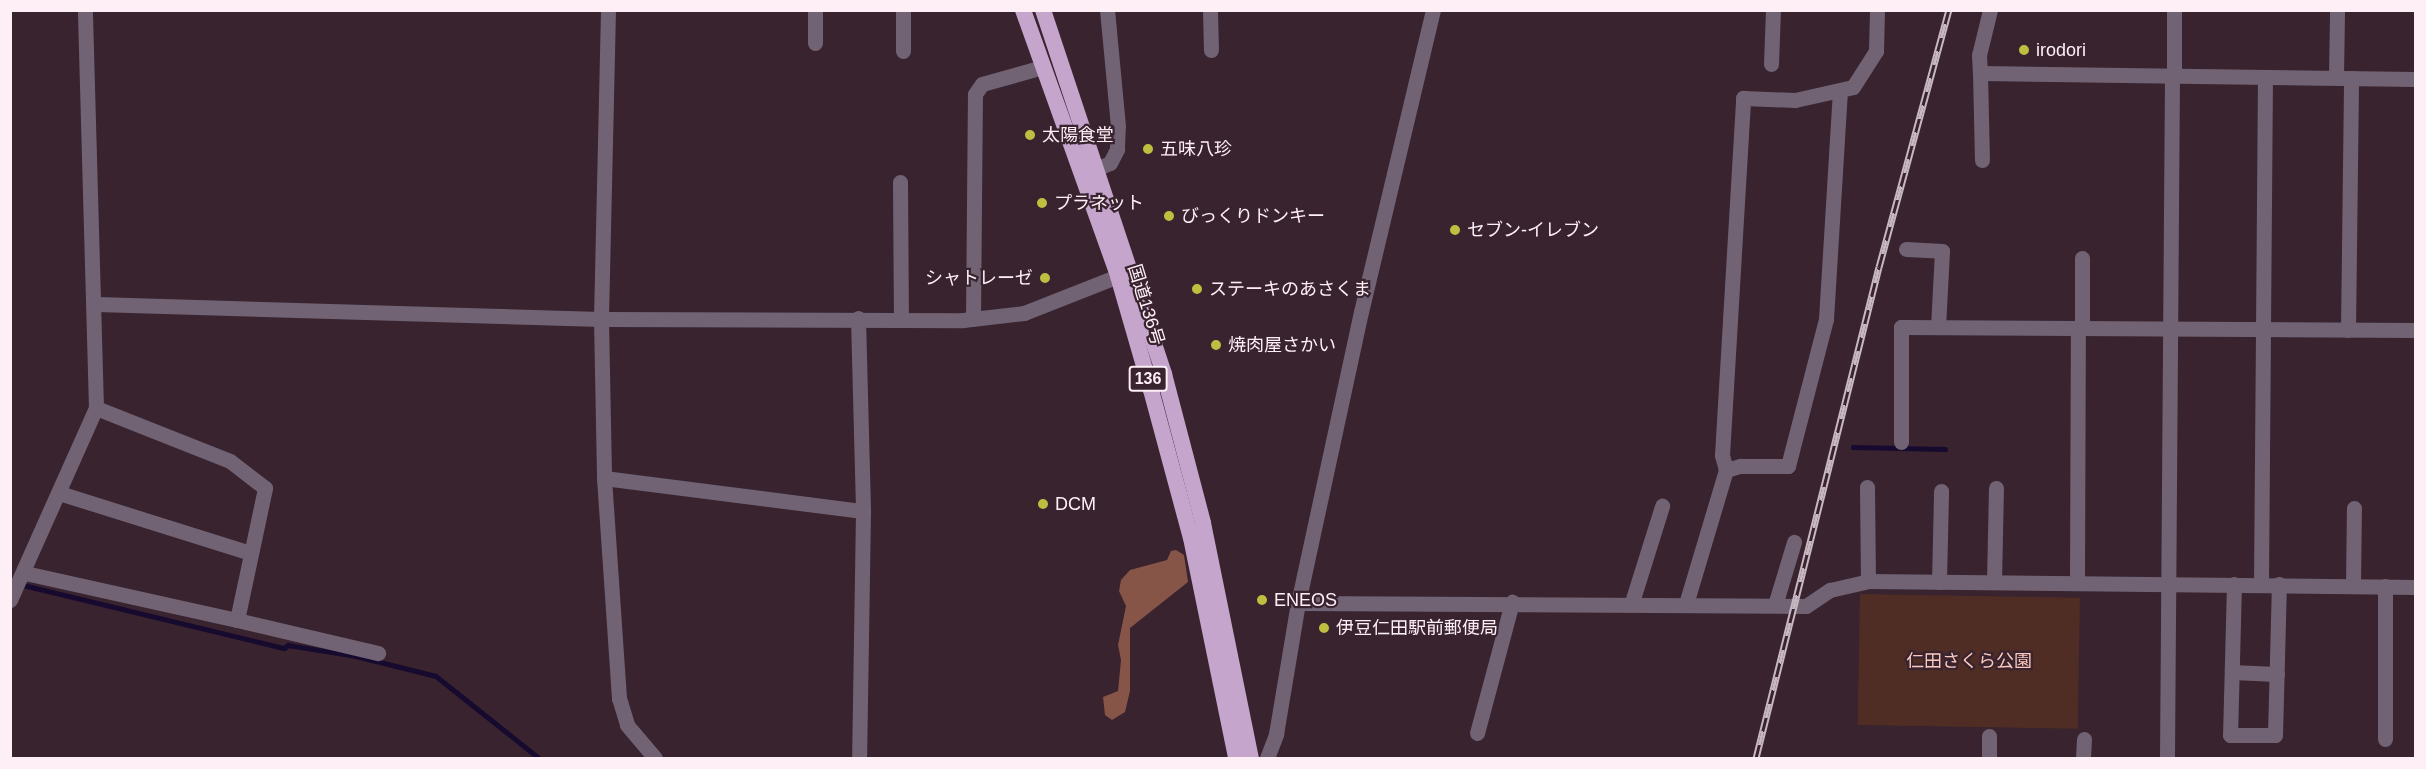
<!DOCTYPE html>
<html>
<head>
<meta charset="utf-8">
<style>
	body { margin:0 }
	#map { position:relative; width:2426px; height:769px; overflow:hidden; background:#38232f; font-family:Helvetica,"Noto Sans JP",sans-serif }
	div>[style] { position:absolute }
	.green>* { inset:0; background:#502d24; transform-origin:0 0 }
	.forest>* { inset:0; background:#865548 }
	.stream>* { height:4.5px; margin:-2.25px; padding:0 2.25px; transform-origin:2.25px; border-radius:2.25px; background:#170a2f }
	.minor>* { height:15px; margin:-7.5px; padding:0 7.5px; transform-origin:7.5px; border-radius:7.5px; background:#716374 }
	.tertiary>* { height:15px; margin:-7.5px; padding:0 7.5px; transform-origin:7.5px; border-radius:7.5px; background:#716374 }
	.trunk>* { height:16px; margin:-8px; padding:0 8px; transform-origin:8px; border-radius:8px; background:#c5a5cc }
	.rail>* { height:7px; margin-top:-3.5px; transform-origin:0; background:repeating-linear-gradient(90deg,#38232f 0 14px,#c8b8c1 0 28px); box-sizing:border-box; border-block:2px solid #c8b8c1 }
	.dots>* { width:16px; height:16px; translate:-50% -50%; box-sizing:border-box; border:3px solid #38232f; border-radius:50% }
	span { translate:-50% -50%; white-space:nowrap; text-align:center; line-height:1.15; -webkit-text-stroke:4.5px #38232f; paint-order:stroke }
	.shield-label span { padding:2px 4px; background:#38232f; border:2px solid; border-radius:4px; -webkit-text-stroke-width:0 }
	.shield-label { font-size:16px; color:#feeff7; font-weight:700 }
	.poi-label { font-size:18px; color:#feeff7 }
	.left { translate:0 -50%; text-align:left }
	.right { translate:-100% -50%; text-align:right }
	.street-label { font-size:18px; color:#feeff7 }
	.park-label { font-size:18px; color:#fbc9bc }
	.frame { position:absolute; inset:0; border:12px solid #feeff7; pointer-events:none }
</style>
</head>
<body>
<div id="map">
	<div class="green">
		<i style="left:1860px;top:594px;width:220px;height:131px;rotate:1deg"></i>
	</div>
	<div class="forest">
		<i style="clip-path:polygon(1176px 550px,1184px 555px,1188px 582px,1130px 628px,1130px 691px,1125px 712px,1112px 720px,1105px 715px,1103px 697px,1118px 691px,1121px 660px,1118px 645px,1126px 606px,1119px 591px,1121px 580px,1130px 570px,1167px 560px,1171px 551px)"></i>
	</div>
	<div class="stream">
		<i style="left:1853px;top:447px;width:92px;rotate:1.2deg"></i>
		<i style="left:19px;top:584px;width:273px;rotate:13.6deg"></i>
		<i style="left:284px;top:648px;width:5px;rotate:-37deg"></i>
		<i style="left:288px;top:645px;width:69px;rotate:9.2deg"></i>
		<i style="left:356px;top:656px;width:82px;rotate:14deg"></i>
		<i style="left:436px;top:676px;width:132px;rotate:38.5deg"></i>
	</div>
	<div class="minor">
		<i style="left:608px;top:10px;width:309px;rotate:91.3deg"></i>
		<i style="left:601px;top:319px;width:159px;rotate:88.9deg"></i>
		<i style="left:604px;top:478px;width:221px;rotate:86.1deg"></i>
		<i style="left:619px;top:698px;width:28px;rotate:73deg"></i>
		<i style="left:627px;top:725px;width:43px;rotate:49.7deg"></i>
		<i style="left:1210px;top:10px;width:40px;rotate:88.6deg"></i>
		<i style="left:1990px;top:10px;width:46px;rotate:103.7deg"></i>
		<i style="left:1979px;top:55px;width:18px;rotate:87deg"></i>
		<i style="left:1980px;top:73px;width:436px;rotate:0.8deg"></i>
		<i style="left:815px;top:43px;width:33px;rotate:-90deg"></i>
		<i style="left:903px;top:51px;width:41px;rotate:-90deg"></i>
		<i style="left:1771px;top:64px;width:54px;rotate:-87.9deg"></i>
		<i style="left:1980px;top:73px;width:87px;rotate:88.7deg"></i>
		<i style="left:2174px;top:77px;width:67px;rotate:-90deg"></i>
		<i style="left:2336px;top:77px;width:67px;rotate:-89.1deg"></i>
		<i style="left:1085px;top:174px;width:27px;rotate:-24deg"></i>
		<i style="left:1110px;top:163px;width:16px;rotate:-63deg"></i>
		<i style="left:1117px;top:149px;width:23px;rotate:-88deg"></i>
		<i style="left:1118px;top:126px;width:117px;rotate:-95.4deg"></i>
		<i style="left:900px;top:182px;width:137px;rotate:89.6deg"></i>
		<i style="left:1906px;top:249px;width:36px;rotate:3deg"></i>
		<i style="left:1942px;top:251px;width:76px;rotate:93deg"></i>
		<i style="left:2082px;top:258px;width:70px;rotate:90deg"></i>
		<i style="left:96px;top:304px;width:505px;rotate:1.7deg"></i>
		<i style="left:601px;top:319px;width:362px;rotate:0.2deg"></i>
		<i style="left:963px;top:320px;width:61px;rotate:-6.5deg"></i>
		<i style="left:1024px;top:313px;width:101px;rotate:-21.5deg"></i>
		<i style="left:858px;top:318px;width:193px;rotate:88.5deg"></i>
		<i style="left:863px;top:511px;width:247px;rotate:90.9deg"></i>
		<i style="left:973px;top:319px;width:225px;rotate:-89.5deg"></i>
		<i style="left:975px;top:94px;width:12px;rotate:-55deg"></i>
		<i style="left:982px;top:84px;width:63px;rotate:-15.6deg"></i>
		<i style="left:2348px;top:330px;width:252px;rotate:-89.3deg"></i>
		<i style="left:1901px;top:442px;width:115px;rotate:-90deg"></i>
		<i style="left:1901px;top:327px;width:515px;rotate:0.33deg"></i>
		<i style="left:1726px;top:470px;width:16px;rotate:-105deg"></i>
		<i style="left:1722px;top:455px;width:358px;rotate:-86.6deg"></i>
		<i style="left:1743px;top:98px;width:52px;rotate:2.2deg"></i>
		<i style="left:1795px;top:100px;width:59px;rotate:-12.6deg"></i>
		<i style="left:1853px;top:87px;width:43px;rotate:-57.4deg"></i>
		<i style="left:1876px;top:51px;width:41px;rotate:-88.6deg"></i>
		<i style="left:604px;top:478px;width:261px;rotate:7.3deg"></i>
		<i style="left:1867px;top:487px;width:94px;rotate:89.4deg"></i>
		<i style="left:59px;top:493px;width:201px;rotate:17.4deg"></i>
		<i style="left:25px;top:573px;width:217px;rotate:12.5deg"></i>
		<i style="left:237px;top:620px;width:135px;rotate:-78deg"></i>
		<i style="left:265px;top:488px;width:44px;rotate:-142.4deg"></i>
		<i style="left:230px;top:461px;width:144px;rotate:-158.4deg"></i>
		<i style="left:1939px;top:582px;width:91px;rotate:-88.7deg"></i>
		<i style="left:1994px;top:582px;width:94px;rotate:-88.8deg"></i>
		<i style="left:2077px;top:583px;width:255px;rotate:-89.8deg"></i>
		<i style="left:2234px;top:584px;width:151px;rotate:91.5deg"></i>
		<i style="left:2230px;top:735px;width:45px"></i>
		<i style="left:2275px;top:735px;width:151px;rotate:-88.5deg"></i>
		<i style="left:2261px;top:584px;width:507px;rotate:-89.55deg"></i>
		<i style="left:2353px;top:585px;width:77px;rotate:-89.3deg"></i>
		<i style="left:2385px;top:586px;width:153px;rotate:90deg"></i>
		<i style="left:10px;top:600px;width:210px;rotate:-65.9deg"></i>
		<i style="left:96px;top:408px;width:398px;rotate:-91.6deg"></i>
		<i style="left:1632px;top:602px;width:101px;rotate:-72.6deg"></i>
		<i style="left:1298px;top:603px;width:508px;rotate:0.34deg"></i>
		<i style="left:1806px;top:606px;width:29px;rotate:-34deg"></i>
		<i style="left:1830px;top:590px;width:39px;rotate:-13deg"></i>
		<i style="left:1868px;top:581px;width:548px;rotate:0.63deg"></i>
		<i style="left:1686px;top:604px;width:140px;rotate:-73.4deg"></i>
		<i style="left:1726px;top:470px;width:15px;rotate:-16deg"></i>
		<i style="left:1740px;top:466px;width:48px"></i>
		<i style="left:1788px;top:466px;width:152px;rotate:-75.5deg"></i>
		<i style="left:1826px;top:319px;width:227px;rotate:-86.5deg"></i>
		<i style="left:1775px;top:605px;width:66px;rotate:-73.2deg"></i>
		<i style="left:237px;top:620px;width:145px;rotate:13.2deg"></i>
		<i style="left:2232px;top:672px;width:45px;rotate:2.5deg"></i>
		<i style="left:1477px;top:733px;width:136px;rotate:-75deg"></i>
		<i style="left:1989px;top:736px;width:22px;rotate:90deg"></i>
		<i style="left:2083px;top:758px;width:19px;rotate:-87deg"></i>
		<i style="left:2167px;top:758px;width:681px;rotate:-89.58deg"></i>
	</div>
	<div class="tertiary">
		<i style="left:1267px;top:758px;width:26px;rotate:-69deg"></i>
		<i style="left:1276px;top:734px;width:133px;rotate:-80.5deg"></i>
		<i style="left:1298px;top:603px;width:298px;rotate:-77.8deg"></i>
		<i style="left:1361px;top:312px;width:310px;rotate:-76.6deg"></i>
	</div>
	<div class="trunk">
		<i style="left:1023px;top:10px;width:282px;rotate:70.3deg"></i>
		<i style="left:1118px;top:276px;width:119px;rotate:73.9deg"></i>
		<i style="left:1151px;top:390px;width:153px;rotate:74.9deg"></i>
		<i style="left:1191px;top:538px;width:225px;rotate:78.4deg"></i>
		<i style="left:1043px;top:10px;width:384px;rotate:71.6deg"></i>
		<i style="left:1164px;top:374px;width:154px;rotate:75.3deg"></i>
		<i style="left:1203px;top:523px;width:240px;rotate:78.5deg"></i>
	</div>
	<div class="rail">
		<i style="left:1756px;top:758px;width:506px;rotate:-75.94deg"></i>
		<i style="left:1879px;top:267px;width:266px;rotate:-74.8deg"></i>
	</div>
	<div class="dots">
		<i style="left:2024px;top:50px;background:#bfbe41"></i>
		<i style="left:1030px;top:135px;background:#bfbe41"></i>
		<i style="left:1148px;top:149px;background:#bfbe41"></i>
		<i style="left:1042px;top:203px;background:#bfbe41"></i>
		<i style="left:1169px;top:216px;background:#bfbe41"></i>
		<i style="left:1455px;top:230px;background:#bfbe41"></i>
		<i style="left:1045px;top:278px;background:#bfbe41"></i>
		<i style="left:1197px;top:289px;background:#bfbe41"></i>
		<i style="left:1216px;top:345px;background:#bfbe41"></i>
		<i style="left:1043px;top:504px;background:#bfbe41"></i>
		<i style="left:1262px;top:600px;background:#bfbe41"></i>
		<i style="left:1324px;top:628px;background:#bfbe41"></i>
	</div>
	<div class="shield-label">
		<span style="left:1148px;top:379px">136</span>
	</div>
	<div class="poi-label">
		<span class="left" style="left:2036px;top:50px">irodori</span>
		<span class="left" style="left:1042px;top:135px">太陽食堂</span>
		<span class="left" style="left:1160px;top:149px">五味八珍</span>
		<span class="left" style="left:1054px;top:203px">プラネット</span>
		<span class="left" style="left:1181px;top:216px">びっくりドンキー</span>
		<span class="left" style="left:1467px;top:230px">セブン-イレブン</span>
		<span class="right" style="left:1033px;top:278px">シャトレーゼ</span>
		<span class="left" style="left:1209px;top:289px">ステーキのあさくま</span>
		<span class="left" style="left:1228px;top:345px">焼肉屋さかい</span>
		<span class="left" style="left:1055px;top:504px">DCM</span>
		<span class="left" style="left:1274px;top:600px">ENEOS</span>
		<span class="left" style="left:1336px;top:628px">伊豆仁田駅前郵便局</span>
	</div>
	<div class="street-label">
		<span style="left:1146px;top:305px;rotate:73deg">国道136号</span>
	</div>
	<div class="park-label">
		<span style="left:1969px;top:661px">仁田さくら公園</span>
	</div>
	<div class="frame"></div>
</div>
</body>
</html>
